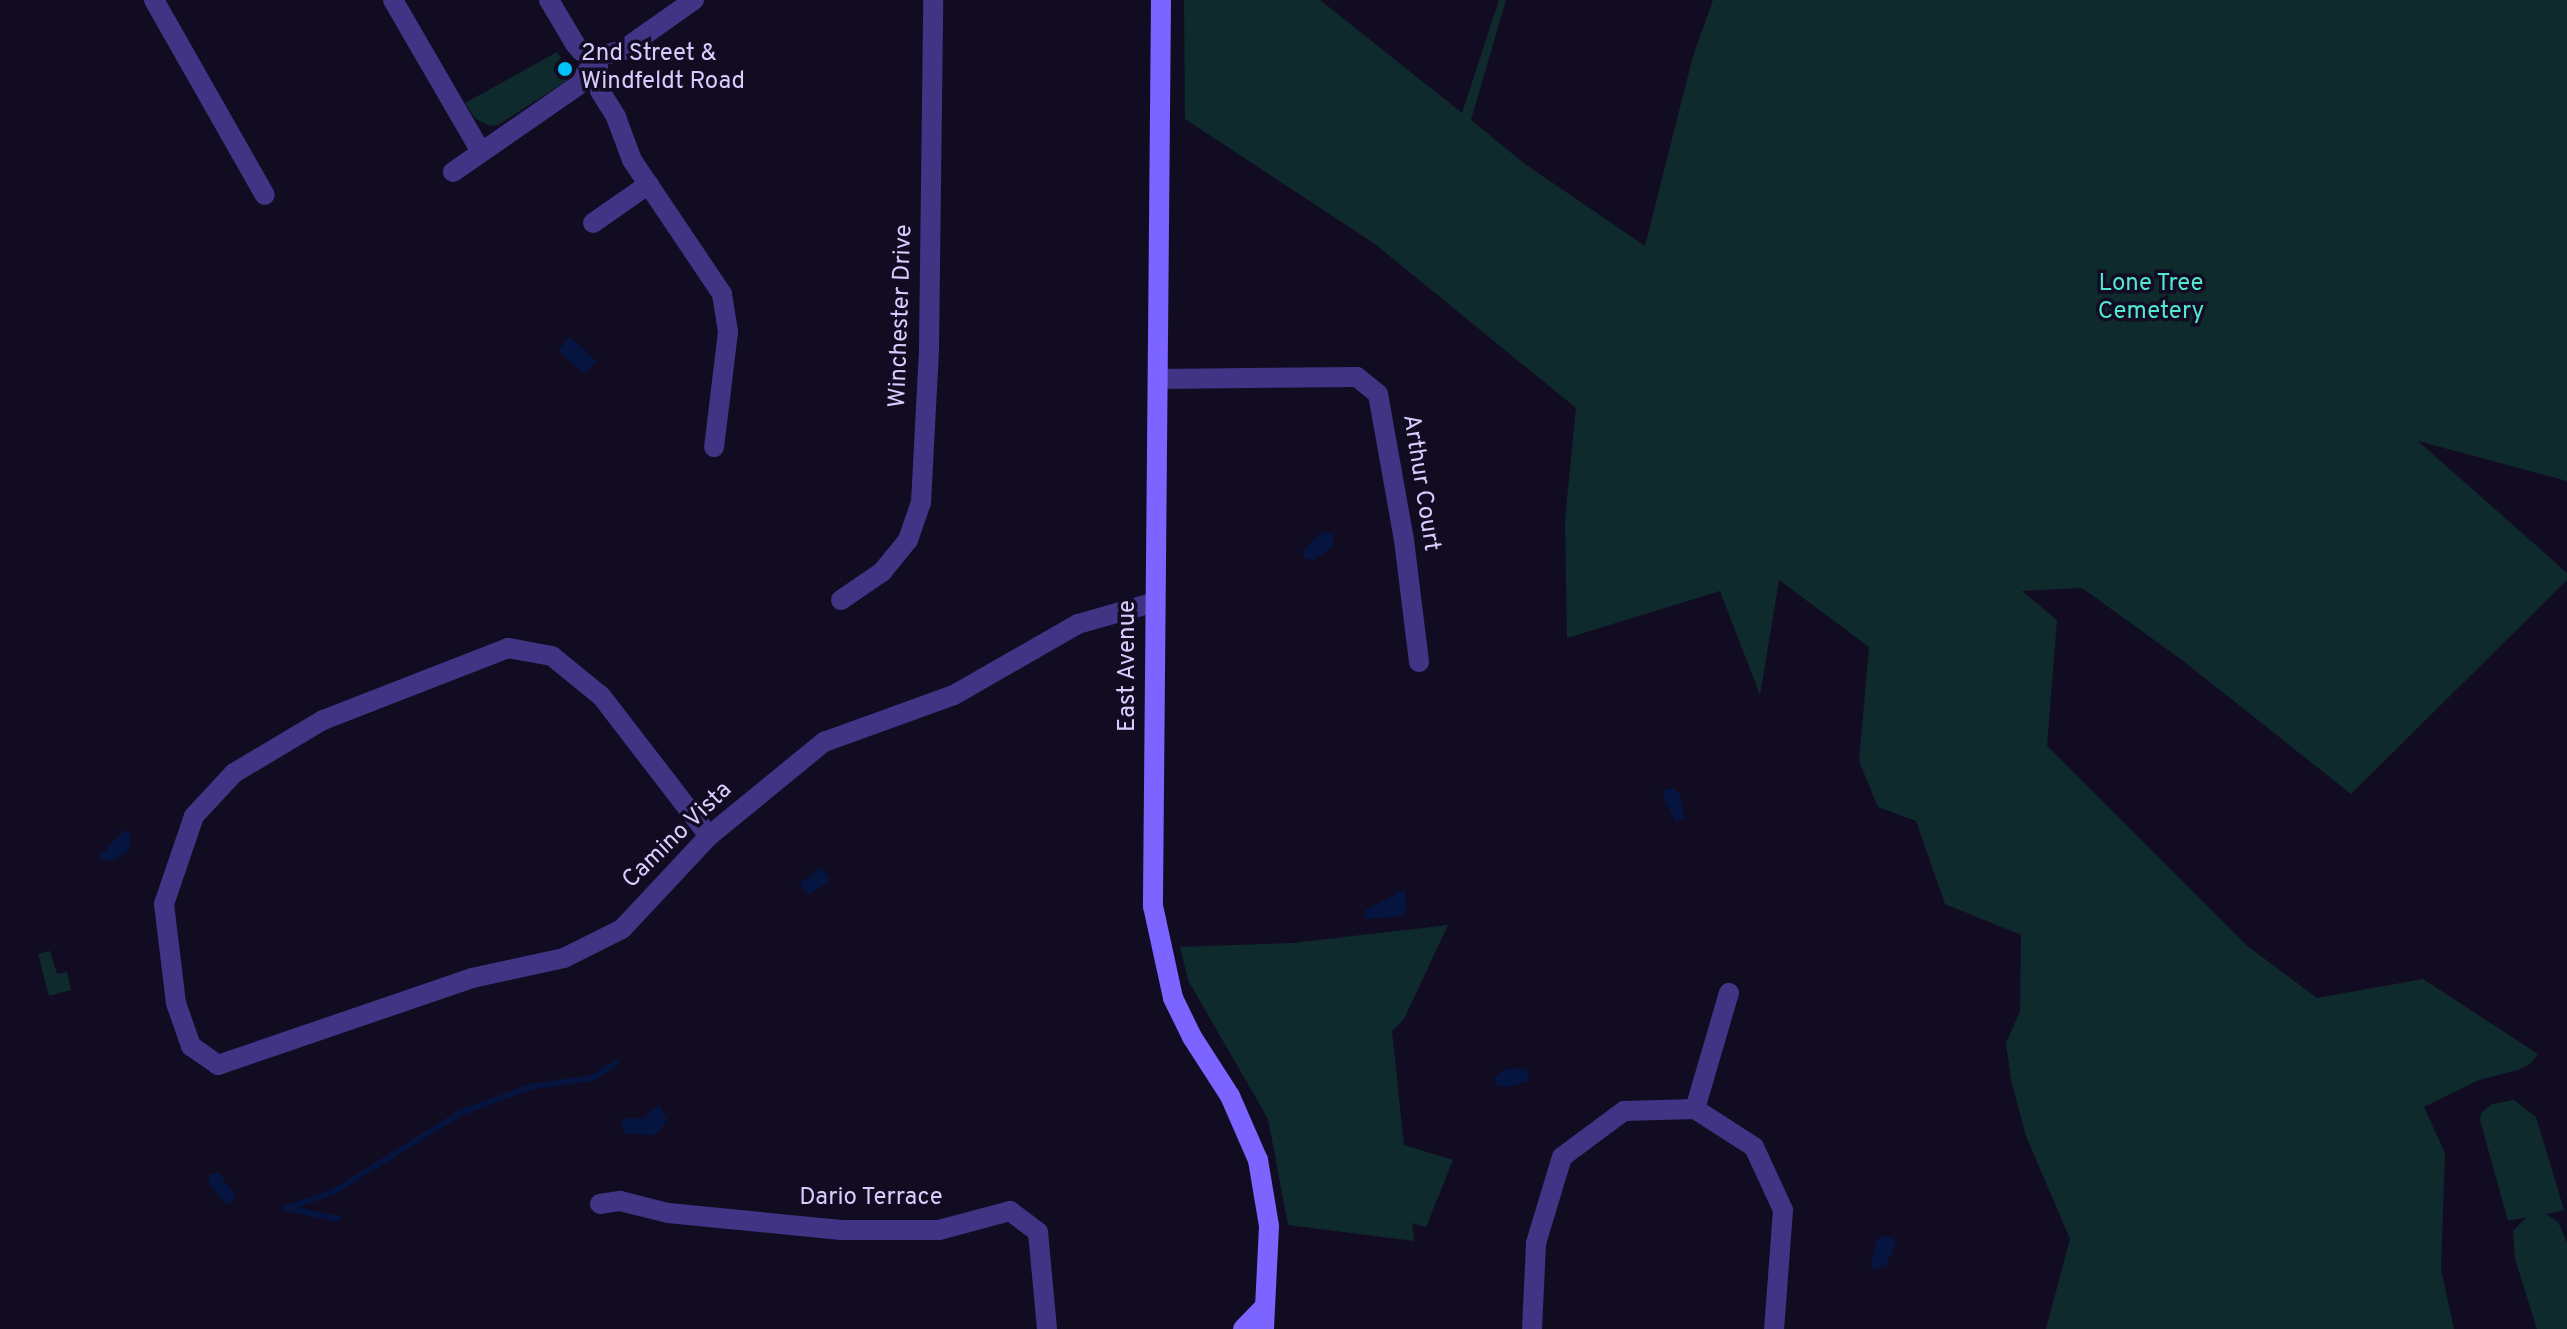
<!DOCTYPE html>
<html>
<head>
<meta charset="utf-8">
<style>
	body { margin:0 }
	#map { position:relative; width:2567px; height:1329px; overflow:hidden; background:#120c22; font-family:Overpass,sans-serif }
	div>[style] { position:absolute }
	.green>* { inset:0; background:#0f2a2c }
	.water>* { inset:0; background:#061440; transform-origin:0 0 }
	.stream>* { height:6px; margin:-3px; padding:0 3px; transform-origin:3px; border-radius:3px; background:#061440 }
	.street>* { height:20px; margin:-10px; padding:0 10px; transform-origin:10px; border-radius:10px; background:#413484 }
	.secondary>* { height:20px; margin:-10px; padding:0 10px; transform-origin:10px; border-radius:10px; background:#7b64ff }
	.dots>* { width:22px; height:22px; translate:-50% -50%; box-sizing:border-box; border:4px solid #120c22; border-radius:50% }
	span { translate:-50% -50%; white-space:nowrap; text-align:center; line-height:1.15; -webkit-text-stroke:7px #120c22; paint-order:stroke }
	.poi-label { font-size:24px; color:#d9cdff }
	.left { translate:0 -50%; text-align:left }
	.park-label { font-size:24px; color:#52e6d3 }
	.street-label { font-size:24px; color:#d9cdff }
</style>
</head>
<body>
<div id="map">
	<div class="green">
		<i style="clip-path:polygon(1184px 0,1320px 0,1462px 113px,1499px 0,1506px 0,1471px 120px,1525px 164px,1645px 246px,1693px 56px,1713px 0,2567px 0,2567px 481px,2418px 441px,2567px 573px,2567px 580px,2351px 794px,2182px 660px,2082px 588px,2022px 591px,2057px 620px,2047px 746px,2246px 945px,2317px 998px,2423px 979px,2538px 1054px,2530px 1064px,2518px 1070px,2479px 1080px,2424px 1107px,2445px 1153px,2441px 1269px,2454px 1329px,2046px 1329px,2070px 1239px,2026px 1136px,2011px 1080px,2006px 1043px,2020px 1011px,2021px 935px,1945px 904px,1916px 821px,1878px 807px,1859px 761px,1869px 647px,1779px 580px,1760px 695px,1720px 591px,1567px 638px,1565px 520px,1576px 408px,1375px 244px,1185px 119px)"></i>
		<i style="clip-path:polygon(557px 52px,569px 72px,568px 80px,498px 125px,489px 126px,475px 118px,465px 103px)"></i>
		<i style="clip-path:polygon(1448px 925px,1404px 1019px,1392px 1031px,1404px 1145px,1453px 1160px,1426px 1227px,1412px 1223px,1414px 1241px,1288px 1225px,1268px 1119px,1188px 980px,1180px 947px,1293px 943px)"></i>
		<i style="clip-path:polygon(50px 951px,57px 974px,67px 972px,71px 990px,49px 996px,38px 954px)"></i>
		<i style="clip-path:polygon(2514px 1100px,2536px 1117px,2564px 1210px,2546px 1214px,2558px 1222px,2567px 1242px,2567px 1329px,2537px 1329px,2515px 1259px,2513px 1231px,2527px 1217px,2508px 1221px,2480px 1120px,2481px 1113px,2492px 1104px)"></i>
	</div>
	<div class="water">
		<i style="left:570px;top:337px;width:36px;height:18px;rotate:42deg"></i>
		<i style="clip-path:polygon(1326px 532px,1334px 535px,1332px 548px,1313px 560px,1304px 558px,1303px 552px,1317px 535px)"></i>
		<i style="clip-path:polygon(1673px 788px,1680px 795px,1684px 818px,1676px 822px,1663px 797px,1664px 790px)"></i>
		<i style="clip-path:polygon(125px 829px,131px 836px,129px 851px,112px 861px,99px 858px,99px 854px,104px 852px)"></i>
		<i style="clip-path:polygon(815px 868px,823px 869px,830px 882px,807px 895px,799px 883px,813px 875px)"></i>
		<i style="clip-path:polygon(1405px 889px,1406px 910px,1402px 916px,1365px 919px,1364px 911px)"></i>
		<i style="clip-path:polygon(1513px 1068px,1527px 1069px,1529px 1081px,1506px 1087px,1496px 1085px,1494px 1078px,1501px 1071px)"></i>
		<i style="clip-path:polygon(659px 1105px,667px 1120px,656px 1135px,626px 1134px,621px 1128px,624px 1118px,642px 1119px)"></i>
		<i style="clip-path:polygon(219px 1173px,236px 1196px,230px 1204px,224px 1203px,208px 1182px,210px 1174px)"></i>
		<i style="clip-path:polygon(1884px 1235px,1895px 1240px,1895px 1246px,1886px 1266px,1874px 1269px,1871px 1263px,1876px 1241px)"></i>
	</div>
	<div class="stream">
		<i style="left:338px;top:1219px;width:52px;rotate:-167.8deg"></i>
		<i style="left:287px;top:1208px;width:49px;rotate:-19.2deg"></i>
		<i style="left:333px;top:1192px;width:150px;rotate:-31.9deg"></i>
		<i style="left:460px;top:1113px;width:75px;rotate:-20.4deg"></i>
		<i style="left:530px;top:1087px;width:63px;rotate:-8.3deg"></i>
		<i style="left:592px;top:1078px;width:28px;rotate:-32deg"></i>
	</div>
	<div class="street">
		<i style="left:154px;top:0;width:224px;rotate:60.4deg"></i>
		<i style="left:393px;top:0;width:176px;rotate:59.9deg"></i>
		<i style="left:549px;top:0;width:51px;rotate:59.4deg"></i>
		<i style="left:575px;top:44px;width:9px;rotate:49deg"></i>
		<i style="left:581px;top:51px;width:17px;rotate:21deg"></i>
		<i style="left:597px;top:57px;width:34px;rotate:85deg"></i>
		<i style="left:600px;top:91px;width:31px;rotate:58deg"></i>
		<i style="left:616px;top:117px;width:46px;rotate:69.6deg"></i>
		<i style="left:632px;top:160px;width:161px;rotate:56.1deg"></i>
		<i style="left:722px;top:294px;width:38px;rotate:81deg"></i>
		<i style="left:728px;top:332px;width:116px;rotate:96.9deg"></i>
		<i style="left:453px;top:172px;width:151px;rotate:-34.7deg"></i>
		<i style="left:577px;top:86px;width:35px;rotate:-55deg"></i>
		<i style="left:597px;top:57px;width:27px;rotate:-15deg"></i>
		<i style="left:623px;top:50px;width:87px;rotate:-35.2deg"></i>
		<i style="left:593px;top:223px;width:68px;rotate:-34.9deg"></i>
		<i style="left:1159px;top:379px;width:198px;rotate:-0.6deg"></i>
		<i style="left:1357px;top:377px;width:27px;rotate:39deg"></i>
		<i style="left:1378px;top:394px;width:148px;rotate:79.9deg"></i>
		<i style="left:1404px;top:540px;width:123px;rotate:83deg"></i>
		<i style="left:841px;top:600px;width:50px;rotate:-34.3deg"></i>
		<i style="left:882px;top:572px;width:41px;rotate:-50.9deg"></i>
		<i style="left:908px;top:540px;width:39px;rotate:-71deg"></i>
		<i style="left:921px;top:503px;width:155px;rotate:-87deg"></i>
		<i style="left:929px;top:348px;width:348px;rotate:-89.3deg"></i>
		<i style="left:709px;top:836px;width:177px;rotate:-127.6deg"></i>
		<i style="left:601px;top:696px;width:63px;rotate:-140.8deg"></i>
		<i style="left:552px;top:656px;width:45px;rotate:-169.7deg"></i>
		<i style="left:508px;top:648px;width:199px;rotate:158.7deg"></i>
		<i style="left:323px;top:720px;width:104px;rotate:149.2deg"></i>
		<i style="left:234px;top:773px;width:59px;rotate:132.9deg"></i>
		<i style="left:194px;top:816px;width:93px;rotate:108.8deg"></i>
		<i style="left:164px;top:904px;width:100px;rotate:83.1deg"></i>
		<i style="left:176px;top:1003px;width:46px;rotate:70.8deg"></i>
		<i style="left:191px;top:1046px;width:33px;rotate:35deg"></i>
		<i style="left:218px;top:1065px;width:268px;rotate:-18.9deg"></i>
		<i style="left:472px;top:978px;width:94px;rotate:-12.3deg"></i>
		<i style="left:564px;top:958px;width:65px;rotate:-26.6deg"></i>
		<i style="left:622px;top:929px;width:127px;rotate:-46.9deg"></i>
		<i style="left:709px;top:836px;width:149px;rotate:-39.3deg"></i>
		<i style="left:824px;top:742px;width:138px;rotate:-19.9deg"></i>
		<i style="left:954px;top:695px;width:143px;rotate:-29.8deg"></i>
		<i style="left:1078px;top:624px;width:80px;rotate:-15.9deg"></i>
		<i style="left:1695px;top:1109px;width:70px;rotate:32.8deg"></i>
		<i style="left:1754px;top:1147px;width:69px;rotate:65.3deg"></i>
		<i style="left:1783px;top:1210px;width:119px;rotate:94.3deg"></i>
		<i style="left:1695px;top:1109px;width:121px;rotate:-73.7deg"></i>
		<i style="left:600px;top:1204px;width:20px;rotate:-9deg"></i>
		<i style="left:620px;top:1201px;width:49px;rotate:14deg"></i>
		<i style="left:668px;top:1213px;width:174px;rotate:5.6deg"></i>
		<i style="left:841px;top:1230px;width:98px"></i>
		<i style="left:939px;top:1230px;width:73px;rotate:-15deg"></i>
		<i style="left:1010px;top:1211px;width:35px;rotate:37deg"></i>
		<i style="left:1038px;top:1232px;width:97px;rotate:84.7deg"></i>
		<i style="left:1532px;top:1329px;width:86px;rotate:-87.3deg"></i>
		<i style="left:1536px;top:1243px;width:90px;rotate:-73.2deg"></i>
		<i style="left:1562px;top:1157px;width:77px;rotate:-36.6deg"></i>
		<i style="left:1624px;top:1111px;width:71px;rotate:-1.6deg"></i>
	</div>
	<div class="secondary">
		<i style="left:1161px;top:0;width:906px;rotate:90.51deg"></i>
		<i style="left:1153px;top:906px;width:94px;rotate:77.7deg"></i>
		<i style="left:1173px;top:998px;width:43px;rotate:64deg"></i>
		<i style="left:1192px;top:1037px;width:70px;rotate:57.2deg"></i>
		<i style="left:1230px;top:1096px;width:70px;rotate:66.4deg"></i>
		<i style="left:1258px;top:1160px;width:67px;rotate:80.5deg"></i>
		<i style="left:1269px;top:1226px;width:103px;rotate:92.8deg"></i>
		<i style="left:1243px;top:1329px;width:30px;rotate:-46deg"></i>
	</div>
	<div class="dots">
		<i style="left:565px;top:69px;background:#00c1f8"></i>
	</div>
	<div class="poi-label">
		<span class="left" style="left:581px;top:69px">2nd Street &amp;<br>Windfeldt Road</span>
	</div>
	<div class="park-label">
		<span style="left:2151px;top:299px">Lone Tree<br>Cemetery</span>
	</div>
	<div class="street-label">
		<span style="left:902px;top:316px;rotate:-88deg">Winchester Drive</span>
		<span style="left:1420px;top:483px;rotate:81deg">Arthur Court</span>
		<span style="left:1129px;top:666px;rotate:-90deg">East Avenue</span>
		<span style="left:678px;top:836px;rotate:-44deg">Camino Vista</span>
		<span style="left:871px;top:1199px">Dario Terrace</span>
	</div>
</div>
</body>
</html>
